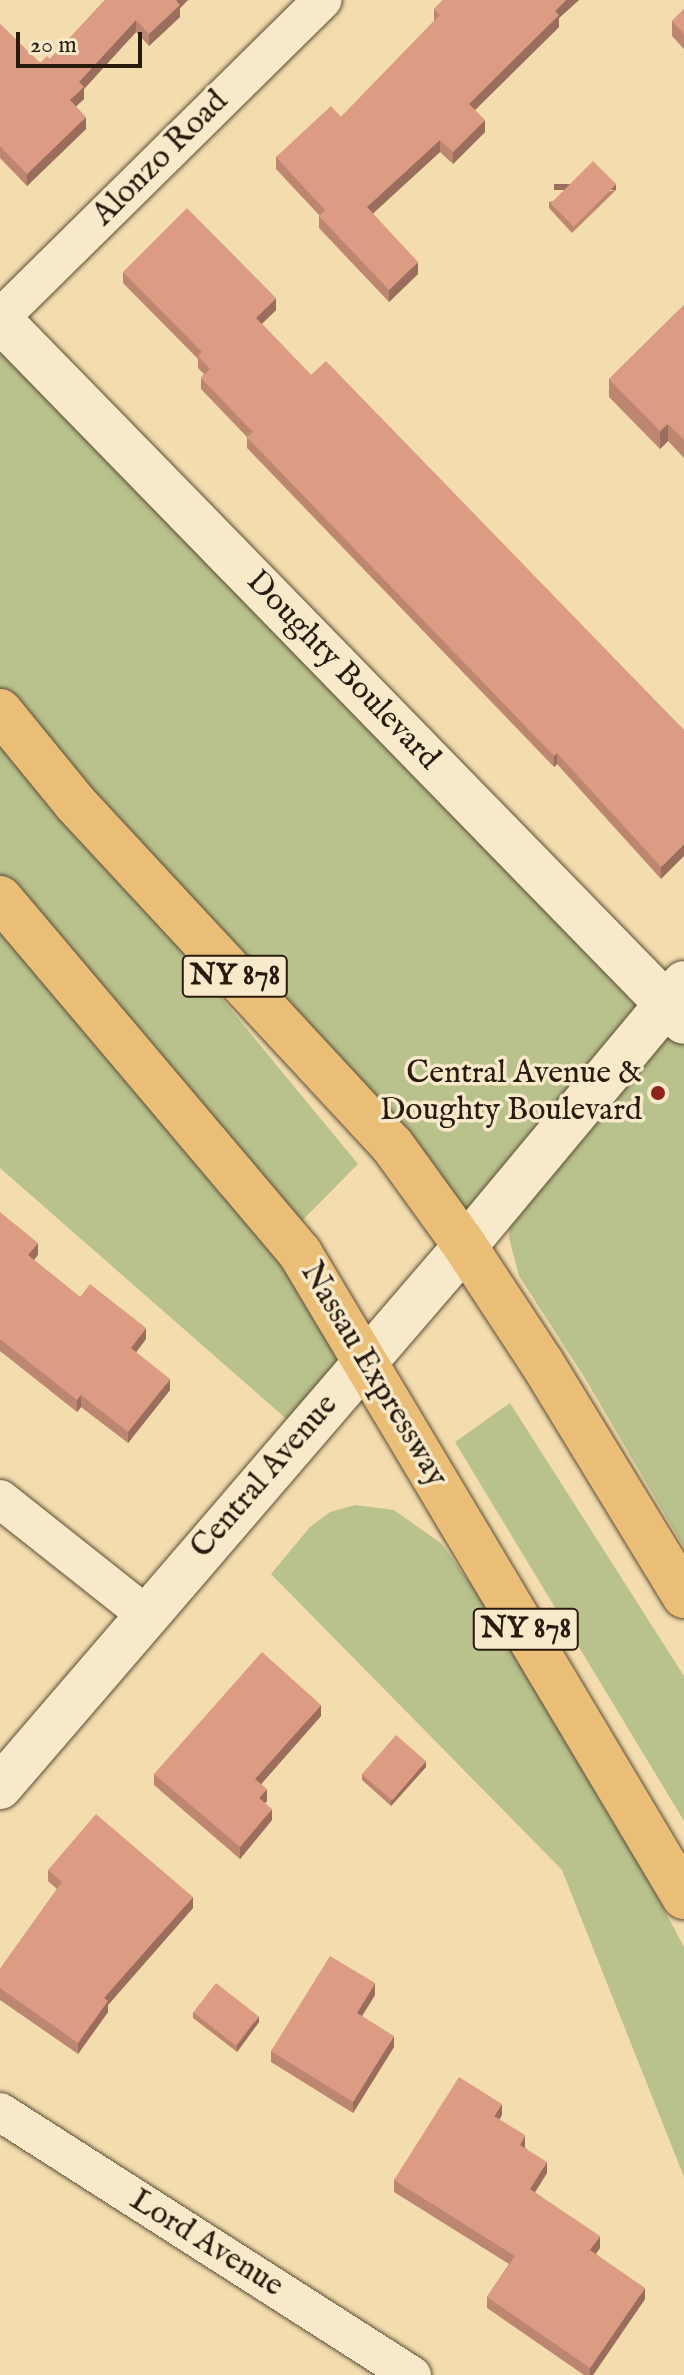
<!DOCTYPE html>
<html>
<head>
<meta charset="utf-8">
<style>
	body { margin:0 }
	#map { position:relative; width:684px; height:2375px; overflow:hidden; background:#f3ddae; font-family:"IM FELL English",serif }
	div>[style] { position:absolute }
	.green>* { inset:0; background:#b9c28c }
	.roads { filter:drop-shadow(0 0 2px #5b4c36) drop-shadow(0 0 2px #5b4c36) }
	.street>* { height:38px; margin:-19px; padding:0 19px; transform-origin:19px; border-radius:19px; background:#f7e9ca }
	.secondary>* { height:44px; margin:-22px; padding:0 22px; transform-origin:22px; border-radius:22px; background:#f7e9ca }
	.highway>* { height:44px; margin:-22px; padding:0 22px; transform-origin:22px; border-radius:22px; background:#eabe77 }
	.wall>* { inset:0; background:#bd8671 }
	.shaded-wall>* { inset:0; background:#9a6d5c; transform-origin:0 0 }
	.building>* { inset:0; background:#dc9c83; transform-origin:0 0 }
	.dots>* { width:22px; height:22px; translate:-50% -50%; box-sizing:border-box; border:4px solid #f7e9ca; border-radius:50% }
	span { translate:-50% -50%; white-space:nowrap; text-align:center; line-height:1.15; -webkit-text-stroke:7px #f7e9ca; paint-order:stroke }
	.shield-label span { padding:2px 6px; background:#f7e9ca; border:2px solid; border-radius:6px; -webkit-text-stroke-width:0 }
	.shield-label { font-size:30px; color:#281b0e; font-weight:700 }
	.street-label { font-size:32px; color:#281b0e }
	.poi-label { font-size:32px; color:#281b0e }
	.right { translate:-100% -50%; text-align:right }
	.scale { position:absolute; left:16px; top:32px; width:126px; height:36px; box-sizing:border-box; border:4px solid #281b0e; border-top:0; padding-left:10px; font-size:24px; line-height:28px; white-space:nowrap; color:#281b0e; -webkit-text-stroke:6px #f7e9ca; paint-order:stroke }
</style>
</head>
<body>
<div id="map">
	<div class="green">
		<i style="clip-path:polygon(0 331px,661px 1005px,471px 1208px,444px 1213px,0 698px)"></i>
		<i style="clip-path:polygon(0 729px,358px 1164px,286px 1237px,0 877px)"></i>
		<i style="clip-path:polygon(0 913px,238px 1208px,335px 1338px,339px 1356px,324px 1386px,291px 1423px,0 1168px)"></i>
		<i style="clip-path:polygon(665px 1012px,684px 1032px,684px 1547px,583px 1375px,519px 1276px,509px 1238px,511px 1211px)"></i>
		<i style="clip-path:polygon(510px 1403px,684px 1676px,684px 1821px,455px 1442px)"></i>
		<i style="clip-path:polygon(355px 1505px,394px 1510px,442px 1544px,530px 1668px,613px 1813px,684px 1947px,684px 2177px,562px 1870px,271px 1574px,310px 1527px,330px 1512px)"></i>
	</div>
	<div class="roads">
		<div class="street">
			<i style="left:0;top:318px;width:453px;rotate:-44.6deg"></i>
			<i style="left:0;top:1499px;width:185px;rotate:38.4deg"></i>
			<i style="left:0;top:2112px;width:489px;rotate:32.6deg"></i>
		</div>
		<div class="secondary">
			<i style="left:0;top:320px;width:980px;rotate:45.74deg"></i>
			<i style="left:0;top:1787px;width:713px;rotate:-49.32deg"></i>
			<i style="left:465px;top:1246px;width:342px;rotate:-50.2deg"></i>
		</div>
		<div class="highway">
			<i style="left:0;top:711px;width:119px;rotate:50.8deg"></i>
			<i style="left:75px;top:803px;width:466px;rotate:47.2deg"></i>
			<i style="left:392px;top:1145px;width:125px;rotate:54.1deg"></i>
			<i style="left:465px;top:1246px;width:140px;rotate:56.7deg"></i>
			<i style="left:542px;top:1363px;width:273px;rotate:58.6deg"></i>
			<i style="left:0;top:898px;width:465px;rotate:49.8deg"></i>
			<i style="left:300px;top:1253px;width:750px;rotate:59.19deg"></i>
		</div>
	</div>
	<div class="wall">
		<i style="clip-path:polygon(105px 0,188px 0,180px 8px,180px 17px,149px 46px,136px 32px,84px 89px,84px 99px,76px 106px,86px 129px,27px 186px,0 158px,0 24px,40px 63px,50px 59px)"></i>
		<i style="clip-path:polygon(443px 0,579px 0,559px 18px,559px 27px,475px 110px,485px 132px,453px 164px,440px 152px,373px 213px,418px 274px,389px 302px,319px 228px,319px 215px,276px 169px,276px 157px,341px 117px,434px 21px,434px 9px)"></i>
		<i style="clip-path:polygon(684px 9px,684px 49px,672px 36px,672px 21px)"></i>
		<i style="clip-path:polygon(616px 190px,572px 233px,549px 208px,549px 202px)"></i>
		<i style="clip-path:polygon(123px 272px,276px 310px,262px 324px,311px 375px,684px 730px,661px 879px,557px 764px,554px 767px,247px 448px,247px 437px,201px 389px,201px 378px,204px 374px,198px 368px,198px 359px,123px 283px)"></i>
		<i style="clip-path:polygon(684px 305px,684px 458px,668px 441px,660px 449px,609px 397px,609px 379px)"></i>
		<i style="clip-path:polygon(0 1212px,38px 1255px,34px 1260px,80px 1297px,146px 1339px,136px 1352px,170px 1390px,128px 1443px,81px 1407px,77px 1412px,0 1351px)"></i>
		<i style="clip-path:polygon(321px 1716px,261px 1784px,267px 1801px,265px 1803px,272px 1820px,240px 1859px,154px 1785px,154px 1774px)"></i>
		<i style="clip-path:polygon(426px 1767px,391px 1806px,362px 1780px,362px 1774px)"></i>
		<i style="clip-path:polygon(48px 1870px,193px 1908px,108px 2005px,108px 2012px,78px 2054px,0 2000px,0 1969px,57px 1889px,48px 1881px)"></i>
		<i style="clip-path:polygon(375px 1995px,362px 2016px,394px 2047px,353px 2113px,271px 2062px,271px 2051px)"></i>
		<i style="clip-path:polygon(193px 2012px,259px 2022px,237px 2052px,193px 2018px)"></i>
		<i style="clip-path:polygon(502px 2115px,499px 2120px,525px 2147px,547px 2173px,535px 2192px,600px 2248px,596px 2254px,645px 2299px,593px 2375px,584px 2375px,487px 2308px,487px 2297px,509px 2264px,394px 2192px,394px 2180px)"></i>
	</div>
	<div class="shaded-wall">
		<i style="clip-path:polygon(176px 0,188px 0,180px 8px,180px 17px,149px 46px,149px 34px)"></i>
		<i style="clip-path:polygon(566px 0,579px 0,559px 18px,559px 27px,469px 116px,469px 104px,555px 11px)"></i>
		<i style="clip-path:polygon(136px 20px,136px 32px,84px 89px,84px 99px,70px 112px,70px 100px,79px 82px)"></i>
		<i style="clip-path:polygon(86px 117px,86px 129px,27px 186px,27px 174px)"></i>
		<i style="clip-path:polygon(485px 120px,485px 132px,453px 164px,453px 152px)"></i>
		<i style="clip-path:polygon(440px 140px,440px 152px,367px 219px,367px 207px)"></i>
		<i style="left:616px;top:184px;width:6px;height:62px;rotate:90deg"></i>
		<i style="clip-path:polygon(418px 262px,418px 274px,389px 302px,389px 290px)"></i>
		<i style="clip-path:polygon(276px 298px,276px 310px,256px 329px,256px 318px)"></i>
		<i style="clip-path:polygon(668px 424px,668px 441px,660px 449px,660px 431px)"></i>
		<i style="clip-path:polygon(557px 753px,557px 764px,554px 767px,554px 756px)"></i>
		<i style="clip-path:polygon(684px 844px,684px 856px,661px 879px,661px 867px)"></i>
		<i style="clip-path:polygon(38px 1243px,38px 1255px,28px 1266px,28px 1255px)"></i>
		<i style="clip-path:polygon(146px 1328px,146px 1339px,131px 1359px,131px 1348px)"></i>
		<i style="clip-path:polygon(170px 1379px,170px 1390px,128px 1443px,128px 1432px)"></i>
		<i style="clip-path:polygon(81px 1395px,81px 1407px,77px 1412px,77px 1400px)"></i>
		<i style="clip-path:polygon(321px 1705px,321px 1716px,255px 1791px,255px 1779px)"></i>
		<i style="clip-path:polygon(426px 1761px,426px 1767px,391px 1806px,391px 1800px)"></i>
		<i style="clip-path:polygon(267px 1789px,267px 1801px,259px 1809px,259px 1798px)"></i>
		<i style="clip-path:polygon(272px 1809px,272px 1820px,240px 1859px,240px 1847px)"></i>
		<i style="clip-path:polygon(193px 1897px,193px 1908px,108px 2005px,108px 2012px,78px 2054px,78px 2043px,104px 1998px)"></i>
		<i style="clip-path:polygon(375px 1983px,375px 1995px,357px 2024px,357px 2013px)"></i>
		<i style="clip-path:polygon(259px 2016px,259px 2022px,237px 2052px,237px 2046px)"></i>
		<i style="clip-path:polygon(394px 2036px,394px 2047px,353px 2113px,353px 2102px)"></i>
		<i style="clip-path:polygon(502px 2104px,502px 2115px,494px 2128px,494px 2116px)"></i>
		<i style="clip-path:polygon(525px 2135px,525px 2147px,520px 2156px,520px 2145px)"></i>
		<i style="clip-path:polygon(547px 2162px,547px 2173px,530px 2200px,530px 2189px)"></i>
		<i style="clip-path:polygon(600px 2236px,600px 2248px,590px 2261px,590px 2250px)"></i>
		<i style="clip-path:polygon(645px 2288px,645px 2299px,593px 2375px,590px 2375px,590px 2368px)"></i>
	</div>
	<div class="building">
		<i style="clip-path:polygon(106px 0,176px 0,180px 5px,149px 34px,136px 20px,79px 82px,84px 87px,70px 100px,86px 117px,27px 174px,0 146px,0 24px,40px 63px,47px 56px,50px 59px)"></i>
		<i style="clip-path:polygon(443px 0,566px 0,555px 11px,559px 15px,469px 104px,485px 120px,453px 152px,440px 140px,367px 207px,418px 262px,389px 290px,319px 216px,325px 210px,276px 157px,331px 106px,341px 117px,440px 15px,434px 9px)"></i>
		<i style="clip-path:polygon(684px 9px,684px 34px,672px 21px)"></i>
		<i style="left:593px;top:161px;width:33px;height:60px;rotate:45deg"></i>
		<i style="clip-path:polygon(187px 208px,276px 298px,256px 318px,311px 375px,326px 361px,684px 730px,684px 844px,661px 867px,557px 753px,554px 756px,247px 437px,253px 432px,201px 378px,210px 369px,198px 356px,202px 352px,123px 272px)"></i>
		<i style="clip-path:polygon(684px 305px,684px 440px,668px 424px,660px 431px,609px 379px)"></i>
		<i style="clip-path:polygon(0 1212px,38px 1243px,28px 1255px,80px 1297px,90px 1284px,146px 1328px,131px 1348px,170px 1379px,128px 1432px,81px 1395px,77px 1400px,0 1339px)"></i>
		<i style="clip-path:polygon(262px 1652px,321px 1705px,255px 1779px,267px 1789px,259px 1798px,272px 1809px,240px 1847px,154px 1774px)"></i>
		<i style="left:396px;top:1735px;width:40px;height:52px;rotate:41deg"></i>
		<i style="clip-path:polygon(96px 1814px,193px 1897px,104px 1998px,108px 2001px,78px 2043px,0 1988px,0 1969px,62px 1882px,48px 1870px)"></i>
		<i style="clip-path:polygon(330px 1956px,375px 1983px,357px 2013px,394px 2036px,353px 2102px,271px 2051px)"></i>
		<i style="left:216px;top:1983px;width:54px;height:37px;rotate:38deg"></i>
		<i style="clip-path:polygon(459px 2077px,502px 2104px,494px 2116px,525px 2135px,520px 2145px,547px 2162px,530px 2189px,600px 2236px,590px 2250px,645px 2288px,590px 2368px,487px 2297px,515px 2256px,394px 2180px)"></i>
	</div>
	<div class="dots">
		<i style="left:658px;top:1093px;background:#8f2418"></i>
	</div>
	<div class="shield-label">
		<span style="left:235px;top:976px">NY 878</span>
		<span style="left:526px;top:1629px">NY 878</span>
	</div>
	<div class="street-label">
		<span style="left:161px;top:159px;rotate:-45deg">Alonzo Road</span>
		<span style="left:342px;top:671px;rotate:46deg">Doughty Boulevard</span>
		<span style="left:373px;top:1375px;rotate:59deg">Nassau Expressway</span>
		<span style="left:265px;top:1477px;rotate:-49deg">Central Avenue</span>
		<span style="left:206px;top:2244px;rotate:32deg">Lord Avenue</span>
	</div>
	<div class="poi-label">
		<span class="right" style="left:642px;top:1093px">Central Avenue &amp;<br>Doughty Boulevard</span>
	</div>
	<div class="scale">20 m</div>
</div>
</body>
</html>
